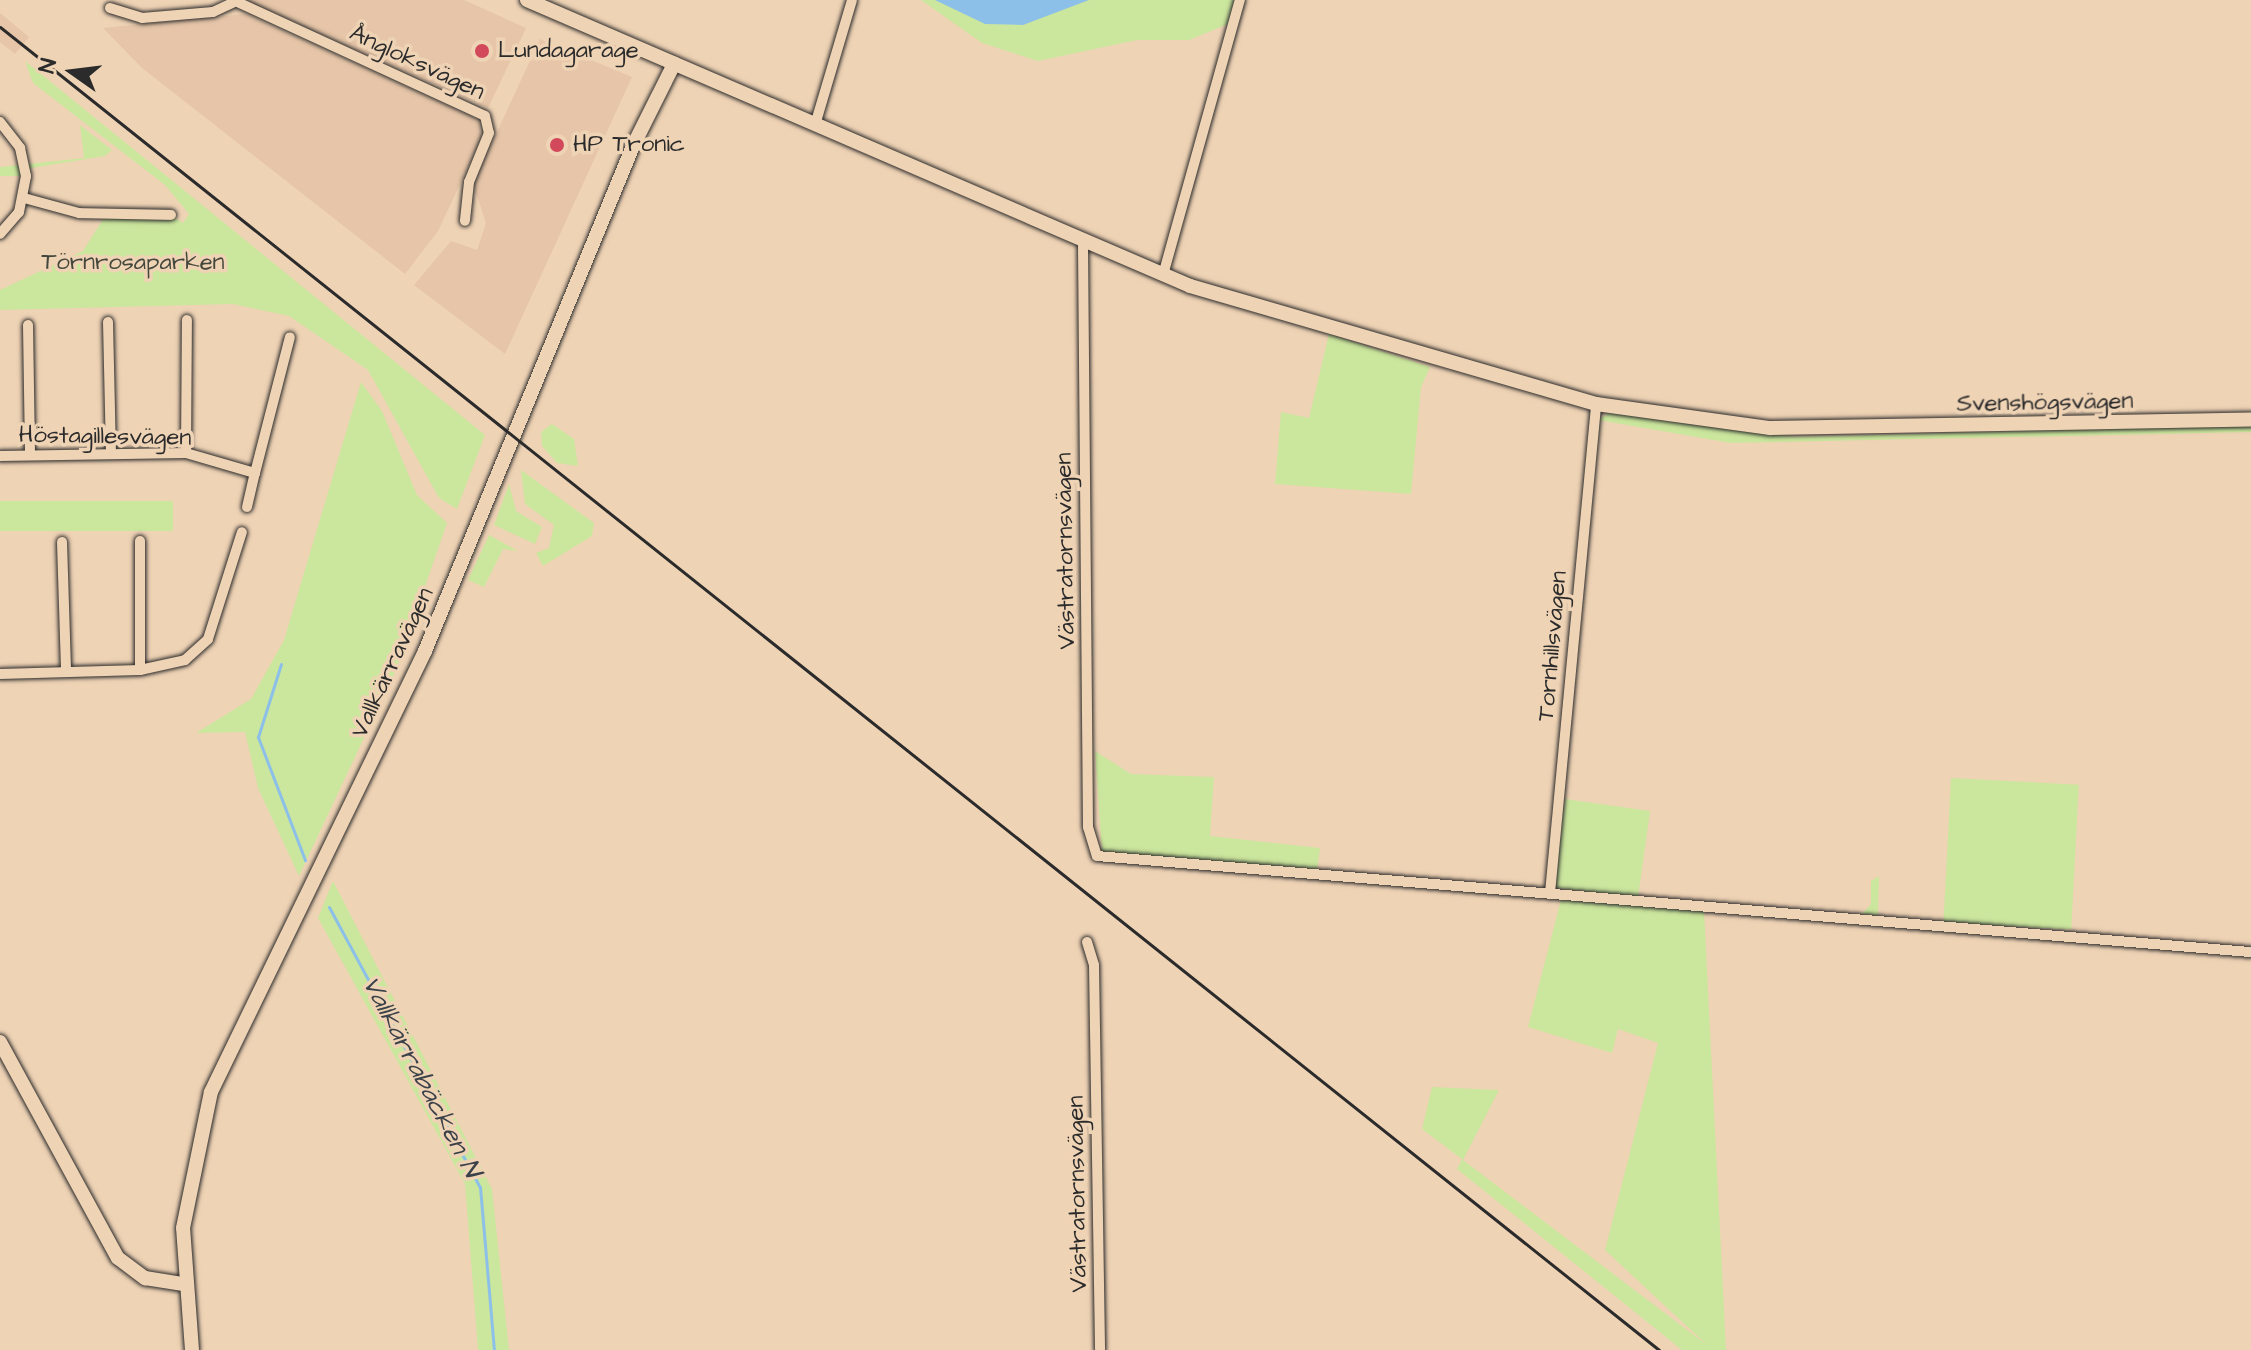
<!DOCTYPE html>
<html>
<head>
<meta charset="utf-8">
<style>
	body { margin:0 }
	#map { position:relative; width:2251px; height:1350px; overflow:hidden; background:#efd3b5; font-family:"Architects Daughter",sans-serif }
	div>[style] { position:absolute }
	.built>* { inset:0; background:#e6c5a8 }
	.green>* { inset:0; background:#cbe69d; transform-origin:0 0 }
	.water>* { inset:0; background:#8cc0e9 }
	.stream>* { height:3px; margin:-1.5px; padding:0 1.5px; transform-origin:1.5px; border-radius:1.5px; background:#8cc0e9 }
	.roads { filter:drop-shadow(0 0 2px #2b2b2b) drop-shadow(0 0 2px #2b2b2b) }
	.street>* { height:10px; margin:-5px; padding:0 5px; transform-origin:5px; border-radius:5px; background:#efd3b5 }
	.secondary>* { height:14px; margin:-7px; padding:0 7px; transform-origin:7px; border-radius:7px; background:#efd3b5 }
	.rail>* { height:3px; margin:-1.5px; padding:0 1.5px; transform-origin:1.5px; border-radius:1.5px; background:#2b2b2b }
	.dots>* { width:22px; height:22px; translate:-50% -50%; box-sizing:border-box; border:4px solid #efd3b5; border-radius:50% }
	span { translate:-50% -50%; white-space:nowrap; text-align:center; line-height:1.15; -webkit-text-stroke:7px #efd3b5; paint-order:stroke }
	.poi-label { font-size:24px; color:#2b2b2b }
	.left { translate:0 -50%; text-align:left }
	.street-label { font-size:24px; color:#2b2b2b }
	.park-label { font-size:24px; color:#43473c }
	.water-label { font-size:26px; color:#3a4148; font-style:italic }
	.north { position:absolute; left:32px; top:32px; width:80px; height:80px; -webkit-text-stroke:6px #efd3b5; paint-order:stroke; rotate:284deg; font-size:22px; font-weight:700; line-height:32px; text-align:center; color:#2b2b2b }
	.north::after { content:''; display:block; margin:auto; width:28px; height:36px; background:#2b2b2b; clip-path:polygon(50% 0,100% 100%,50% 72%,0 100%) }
</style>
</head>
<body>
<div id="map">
	<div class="built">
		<i style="clip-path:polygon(243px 0,464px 0,526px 28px,488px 108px)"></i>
		<i style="clip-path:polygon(0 13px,29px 37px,15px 54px,0 42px)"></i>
		<i style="clip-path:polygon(246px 14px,479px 120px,481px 139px,438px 231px,405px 274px,142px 68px,103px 28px)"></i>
		<i style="clip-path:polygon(540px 39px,632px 77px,505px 354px,414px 285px,451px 241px,477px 250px,486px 223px,473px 184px)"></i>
	</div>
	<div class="green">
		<i style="clip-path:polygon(921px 0,1235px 0,1228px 24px,1189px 40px,1137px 40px,1038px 61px,982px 43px)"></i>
		<i style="clip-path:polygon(25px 61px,485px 435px,457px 509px,439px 498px,368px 370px,289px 316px,233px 304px,0 310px,0 290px,83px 251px,105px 216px,171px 215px,183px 223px,189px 214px,165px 185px,33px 83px)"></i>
		<i style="clip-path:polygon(80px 125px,112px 150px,105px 156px,25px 169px,26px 176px,0 176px,0 167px,84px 158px)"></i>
		<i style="clip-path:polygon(1329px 334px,1430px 367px,1421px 387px,1411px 494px,1275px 484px,1281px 412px,1309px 418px)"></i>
		<i style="clip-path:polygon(361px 382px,382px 411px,417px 495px,447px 523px,396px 670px,299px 876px,258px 788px,245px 732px,196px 733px,251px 699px,284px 640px)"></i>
		<i style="clip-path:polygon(1609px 413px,1794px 437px,2251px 425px,2251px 432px,1731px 443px,1598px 420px)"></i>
		<i style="clip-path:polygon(552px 424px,574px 439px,578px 466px,557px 463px,542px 446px,541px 432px)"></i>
		<i style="clip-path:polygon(521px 470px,594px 523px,592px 536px,543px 566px,536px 553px,549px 548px,554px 525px,525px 504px)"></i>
		<i style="clip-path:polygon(509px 484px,516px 511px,542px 527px,535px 544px,494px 525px)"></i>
		<i style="left:173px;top:501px;width:30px;height:173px;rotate:90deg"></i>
		<i style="clip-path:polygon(489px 535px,518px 551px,503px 549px,484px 587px,468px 580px)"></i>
		<i style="clip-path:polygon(1095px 751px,1131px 774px,1214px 777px,1210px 836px,1320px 848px,1317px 870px,1102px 852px)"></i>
		<i style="left:1951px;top:778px;width:128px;height:145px;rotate:3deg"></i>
		<i style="left:1565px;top:799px;width:86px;height:89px;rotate:8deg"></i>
		<i style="clip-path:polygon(1879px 876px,1878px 915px,1862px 914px,1871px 904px,1871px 881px)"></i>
		<i style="clip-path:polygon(333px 881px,492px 1189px,509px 1350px,478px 1350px,465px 1184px,318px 918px)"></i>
		<i style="clip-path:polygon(1561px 900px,1704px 910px,1726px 1350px,1682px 1350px,1457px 1169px,1462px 1159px,1422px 1129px,1432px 1087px,1499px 1090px,1463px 1160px,1707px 1345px,1605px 1250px,1658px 1043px,1618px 1029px,1612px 1053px,1528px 1027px)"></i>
	</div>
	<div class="water">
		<i style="clip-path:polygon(935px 0,1089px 0,1023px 25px,985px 24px)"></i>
	</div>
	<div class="stream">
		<i style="left:281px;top:664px;width:77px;rotate:107.5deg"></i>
		<i style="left:258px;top:737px;width:132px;rotate:69.1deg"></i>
		<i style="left:329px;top:907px;width:318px;rotate:61.7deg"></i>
		<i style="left:480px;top:1187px;width:164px;rotate:85.1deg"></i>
	</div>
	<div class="roads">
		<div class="street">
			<i style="left:233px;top:0;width:277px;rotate:24.7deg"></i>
			<i style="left:485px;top:116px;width:17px;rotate:77deg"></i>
			<i style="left:489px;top:133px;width:53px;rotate:112.2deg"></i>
			<i style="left:469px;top:182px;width:39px;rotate:96deg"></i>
			<i style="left:110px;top:8px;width:34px;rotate:17deg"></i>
			<i style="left:142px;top:18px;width:71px;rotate:-4.8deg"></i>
			<i style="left:213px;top:12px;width:23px;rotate:-25deg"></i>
			<i style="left:0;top:122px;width:33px;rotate:52deg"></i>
			<i style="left:20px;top:148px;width:29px;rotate:78deg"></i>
			<i style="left:26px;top:176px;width:37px;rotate:101deg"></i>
			<i style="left:19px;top:212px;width:29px;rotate:131deg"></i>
			<i style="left:815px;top:125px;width:130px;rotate:-73.5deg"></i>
			<i style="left:24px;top:198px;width:57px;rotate:15.3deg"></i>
			<i style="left:79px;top:213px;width:92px;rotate:1.2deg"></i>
			<i style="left:1083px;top:244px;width:583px;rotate:89.51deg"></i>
			<i style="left:1088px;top:827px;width:30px;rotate:73deg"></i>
			<i style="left:1097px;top:856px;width:1158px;rotate:4.76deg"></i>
			<i style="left:1163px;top:275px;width:286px;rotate:-74.4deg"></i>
			<i style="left:108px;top:322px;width:132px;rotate:88.7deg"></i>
			<i style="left:28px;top:325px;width:129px;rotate:89.1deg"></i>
			<i style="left:186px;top:453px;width:133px;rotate:-89.6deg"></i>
			<i style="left:0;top:456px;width:186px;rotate:-0.9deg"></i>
			<i style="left:186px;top:453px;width:72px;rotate:16.2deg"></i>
			<i style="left:255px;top:473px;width:140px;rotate:-75.6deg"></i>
			<i style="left:247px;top:507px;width:35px;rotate:-77deg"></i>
			<i style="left:62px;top:542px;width:130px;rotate:88.2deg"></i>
			<i style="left:140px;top:670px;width:129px;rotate:-90deg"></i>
			<i style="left:0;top:674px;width:140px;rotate:-1.6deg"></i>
			<i style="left:140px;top:670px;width:46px;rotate:-12.5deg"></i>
			<i style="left:185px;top:660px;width:31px;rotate:-42deg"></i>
			<i style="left:208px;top:639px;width:112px;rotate:-72.4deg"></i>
			<i style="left:1550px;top:893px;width:491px;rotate:-84.6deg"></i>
			<i style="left:1087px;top:942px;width:24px;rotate:73deg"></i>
			<i style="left:1094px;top:965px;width:385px;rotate:89.1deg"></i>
		</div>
		<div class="secondary">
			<i style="left:527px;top:0;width:722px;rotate:23.33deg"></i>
			<i style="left:1190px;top:286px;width:423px;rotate:16.2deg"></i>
			<i style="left:1596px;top:404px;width:176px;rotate:7.9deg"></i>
			<i style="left:1770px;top:428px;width:481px;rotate:-1deg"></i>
			<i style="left:0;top:1042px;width:246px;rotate:61.4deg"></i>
			<i style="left:118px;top:1258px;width:34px;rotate:37deg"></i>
			<i style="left:145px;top:1278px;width:39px;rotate:9deg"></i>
			<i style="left:192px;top:1350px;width:122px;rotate:-94.2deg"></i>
			<i style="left:183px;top:1228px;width:139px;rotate:-78.4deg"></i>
			<i style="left:211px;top:1092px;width:490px;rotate:-64.1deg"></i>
			<i style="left:425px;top:651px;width:546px;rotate:-67.61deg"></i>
			<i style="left:633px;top:146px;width:92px;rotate:-63.4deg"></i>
		</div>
	</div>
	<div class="rail">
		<i style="left:0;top:27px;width:2122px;rotate:38.57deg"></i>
	</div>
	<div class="dots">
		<i style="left:482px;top:51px;background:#d1495b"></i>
		<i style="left:557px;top:145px;background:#d1495b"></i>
	</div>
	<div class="poi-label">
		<span class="left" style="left:498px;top:51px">Lundagarage</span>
		<span class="left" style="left:573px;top:145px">HP Tronic</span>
	</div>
	<div class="street-label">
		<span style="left:417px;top:63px;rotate:25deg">Ångloksvägen</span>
		<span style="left:2045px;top:403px;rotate:-1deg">Svenshögsvägen</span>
		<span style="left:105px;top:437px;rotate:1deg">Höstagillesvägen</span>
		<span style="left:1066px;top:551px;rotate:-91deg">Västratornsvägen</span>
		<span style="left:1553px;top:646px;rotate:-85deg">Tornhillsvägen</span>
		<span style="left:393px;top:663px;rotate:-65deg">Vallkärravägen</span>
		<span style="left:1078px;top:1194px;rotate:-91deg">Västratornsvägen</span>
	</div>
	<div class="park-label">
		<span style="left:133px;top:263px">Törnrosaparken</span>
	</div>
	<div class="water-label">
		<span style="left:421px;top:1077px;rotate:62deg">Vallkärrabäcken N</span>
	</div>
	<div class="north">N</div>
</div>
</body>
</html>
